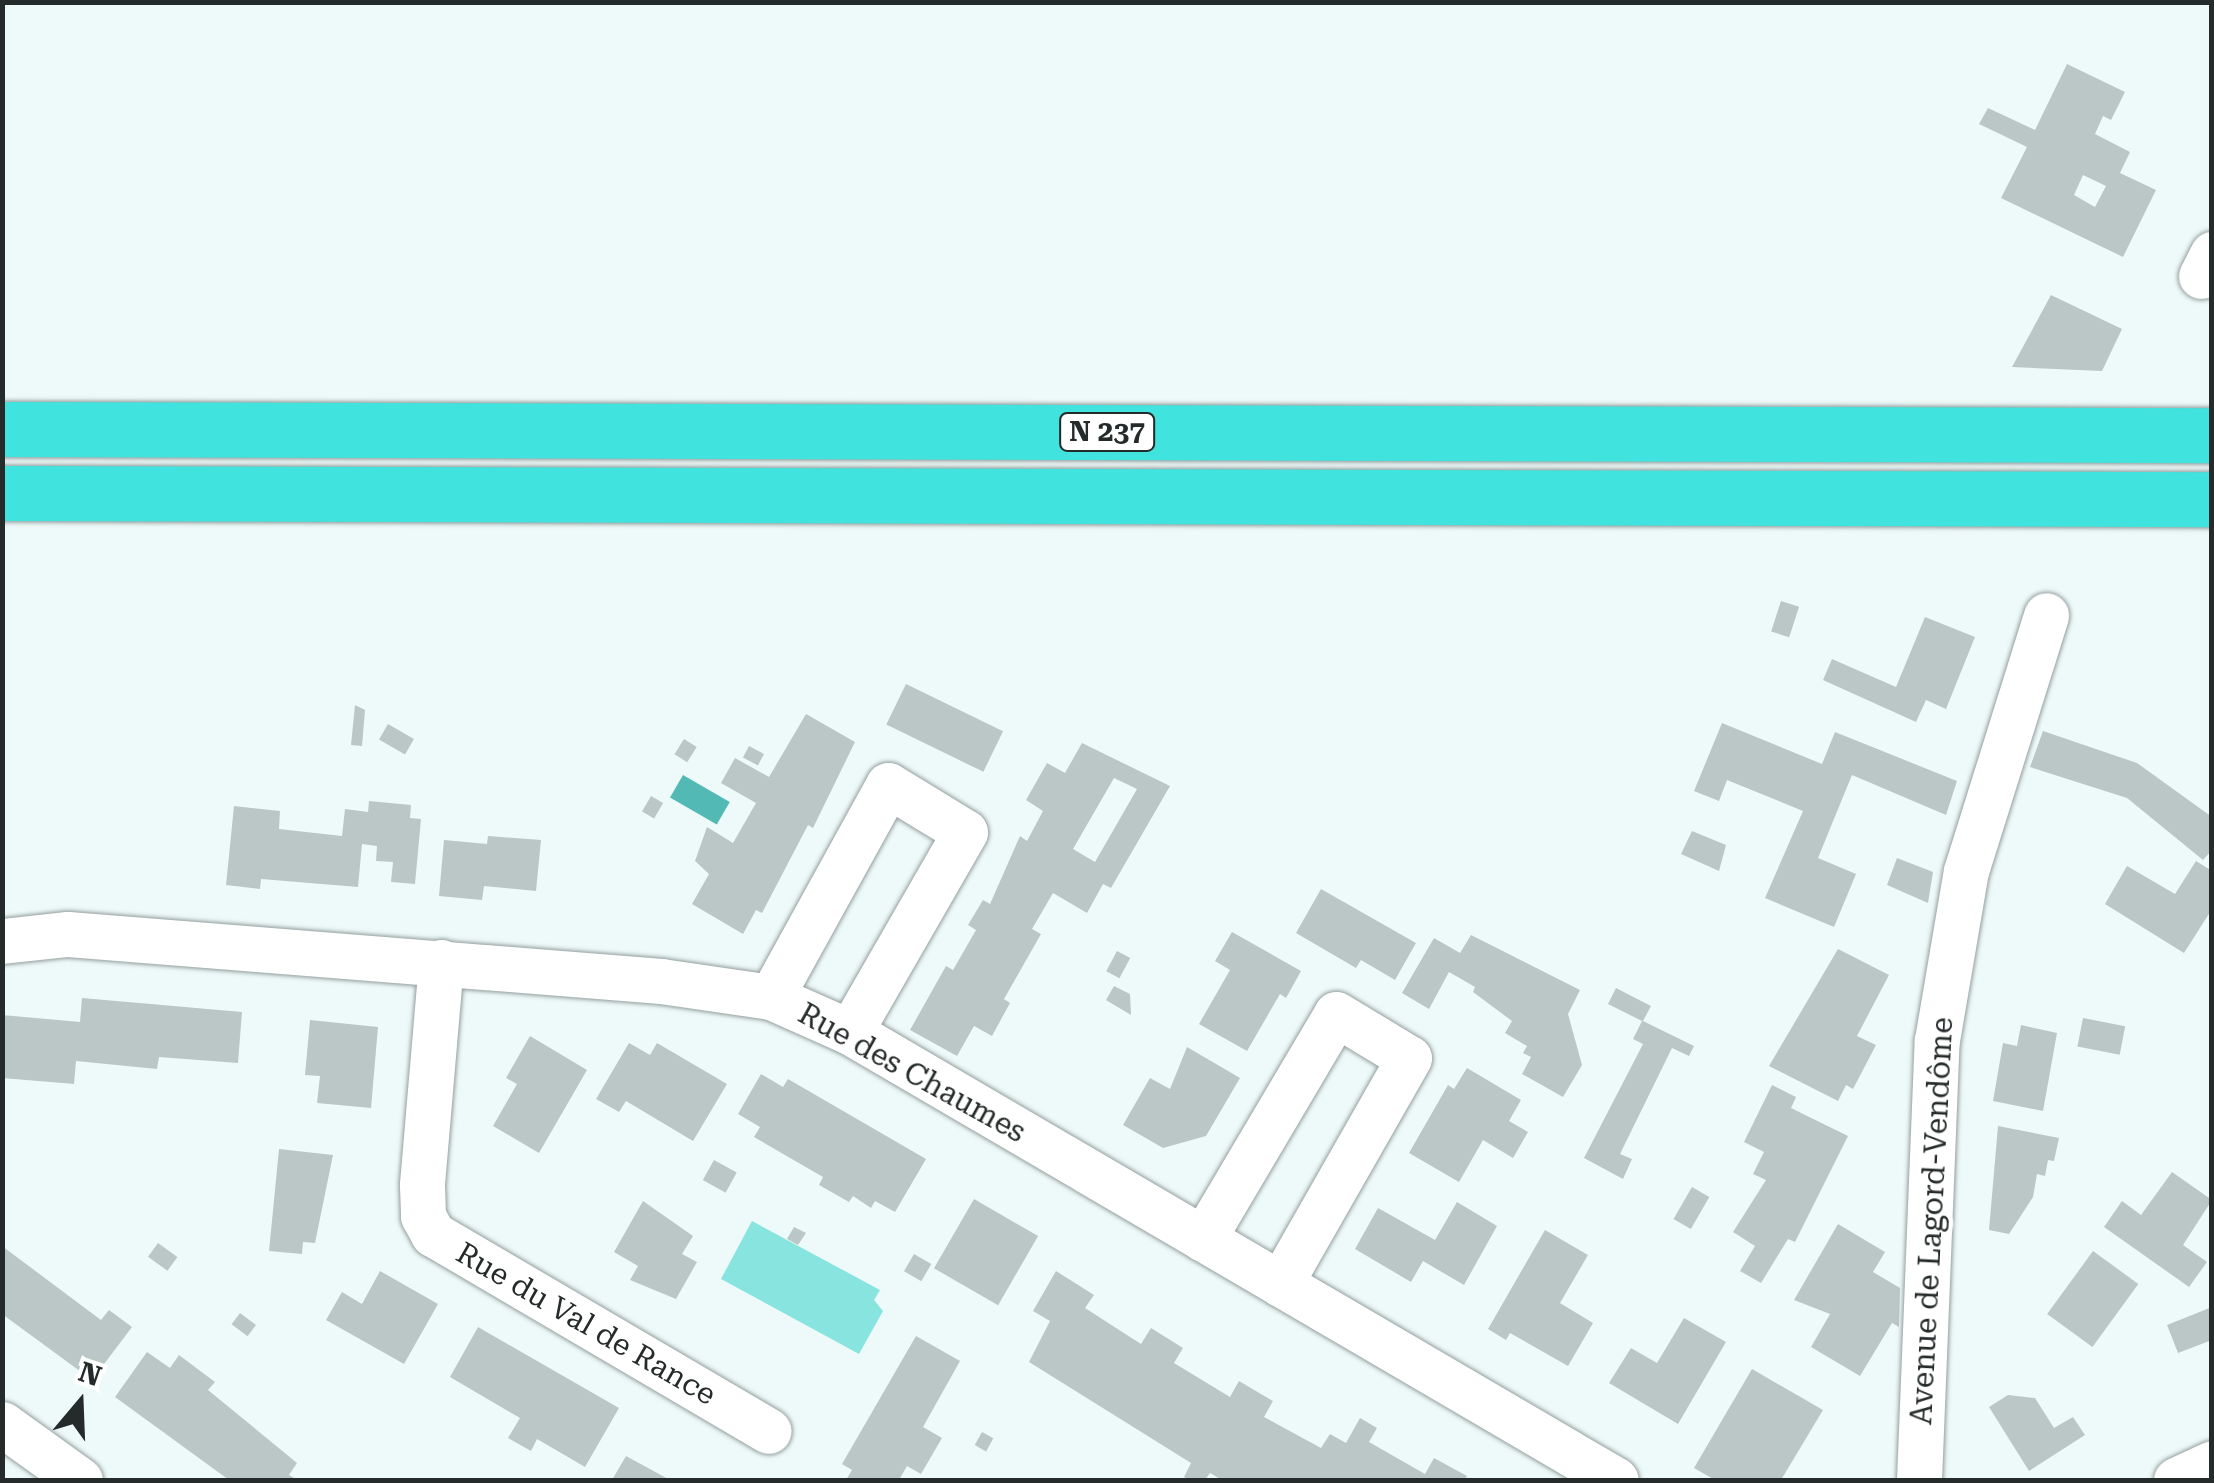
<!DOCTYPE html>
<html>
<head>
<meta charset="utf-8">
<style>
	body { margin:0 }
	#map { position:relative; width:2214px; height:1483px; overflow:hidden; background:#eefaf9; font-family:"Roboto Serif",serif }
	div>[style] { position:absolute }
	.green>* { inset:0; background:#88e4df }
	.water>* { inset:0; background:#53b9b5; transform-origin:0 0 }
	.building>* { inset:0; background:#bbc7c6; transform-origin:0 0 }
	.roads { filter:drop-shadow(0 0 2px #949f9e) drop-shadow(0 0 2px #949f9e) }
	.minor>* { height:45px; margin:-22.5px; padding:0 22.5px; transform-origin:22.5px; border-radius:22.5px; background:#fff }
	.highway>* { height:55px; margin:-27.5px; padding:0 27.5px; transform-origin:27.5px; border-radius:27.5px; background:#40e3de }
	span { translate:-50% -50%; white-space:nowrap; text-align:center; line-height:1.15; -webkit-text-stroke:9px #fff; paint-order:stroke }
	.shield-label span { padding:2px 8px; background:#fff; border:2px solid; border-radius:8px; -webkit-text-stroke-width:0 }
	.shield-label { font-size:28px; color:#252a2a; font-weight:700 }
	.street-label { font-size:30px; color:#252a2a }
	.frame { position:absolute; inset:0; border:5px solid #252a2a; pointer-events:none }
	.north { position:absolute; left:30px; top:1353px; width:100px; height:100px; -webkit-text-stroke:8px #fff; paint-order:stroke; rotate:19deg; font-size:28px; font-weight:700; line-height:40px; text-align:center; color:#252a2a }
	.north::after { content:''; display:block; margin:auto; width:35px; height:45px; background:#252a2a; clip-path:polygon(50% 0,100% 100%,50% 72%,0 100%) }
</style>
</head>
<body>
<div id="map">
	<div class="green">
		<i style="clip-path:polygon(752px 1221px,880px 1290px,874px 1300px,883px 1311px,859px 1354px,721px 1279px)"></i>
	</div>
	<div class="water">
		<i style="left:683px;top:775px;width:54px;height:26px;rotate:30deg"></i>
	</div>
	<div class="building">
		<i style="clip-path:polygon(evenodd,2067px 64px,2125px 92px,2111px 120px,2103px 116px,2095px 134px,2130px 152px,2120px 173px,2156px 190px,2123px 257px,2001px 198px,2027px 147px,1979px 124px,1988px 108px,2035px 130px,2067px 64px,2083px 175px,2106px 186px,2095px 207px,2074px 195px,2083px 175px)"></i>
		<i style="clip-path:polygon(2051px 295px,2122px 329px,2102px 371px,2012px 367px)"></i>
		<i style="left:1781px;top:601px;width:19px;height:32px;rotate:18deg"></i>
		<i style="clip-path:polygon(1925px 617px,1975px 637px,1946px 709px,1926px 700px,1916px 722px,1823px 680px,1832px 659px,1896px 687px)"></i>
		<i style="left:906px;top:684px;width:108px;height:45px;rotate:26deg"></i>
		<i style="clip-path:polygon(355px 705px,365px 710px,362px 746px,351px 745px)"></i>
		<i style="clip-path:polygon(806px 714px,855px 742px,813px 828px,808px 825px,762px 913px,756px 910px,743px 934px,692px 904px,709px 874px,695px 861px,707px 827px,733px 843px,756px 803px,721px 783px,735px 758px,769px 777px)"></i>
		<i style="clip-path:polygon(1722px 723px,1822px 764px,1835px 732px,1957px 781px,1946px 815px,1852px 775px,1818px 858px,1856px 874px,1834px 927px,1765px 898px,1803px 811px,1727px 780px,1719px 801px,1694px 791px)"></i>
		<i style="left:388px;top:724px;width:30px;height:18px;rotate:30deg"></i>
		<i style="clip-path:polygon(2043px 731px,2137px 763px,2212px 817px,2212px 850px,2203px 860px,2127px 798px,2030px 767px)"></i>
		<i style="left:684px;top:739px;width:15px;height:18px;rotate:32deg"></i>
		<i style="clip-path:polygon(evenodd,1082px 743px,1170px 786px,1111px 888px,1103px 884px,1087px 913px,1053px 893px,1032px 929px,1041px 934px,1004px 999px,1010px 1003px,992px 1036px,974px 1026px,957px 1056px,910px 1030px,946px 966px,953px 970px,976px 930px,968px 925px,983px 900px,990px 904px,1020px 836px,1027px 841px,1043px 811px,1026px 800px,1047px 763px,1065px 773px,1082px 743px,1114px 778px,1137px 789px,1095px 862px,1073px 849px,1114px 778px)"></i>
		<i style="left:749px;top:746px;width:17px;height:13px;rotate:28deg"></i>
		<i style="left:651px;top:796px;width:14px;height:18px;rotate:30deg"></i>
		<i style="clip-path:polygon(369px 801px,411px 805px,410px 818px,421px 819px,415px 884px,391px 882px,393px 862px,376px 861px,377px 846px,362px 844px,358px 887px,261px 879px,260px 889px,226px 885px,234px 806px,280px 811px,279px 829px,342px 836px,345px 809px,368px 812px)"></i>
		<i style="clip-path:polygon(1692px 831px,1726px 845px,1719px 871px,1681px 854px)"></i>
		<i style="clip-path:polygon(488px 836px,541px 840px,536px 891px,484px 886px,482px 900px,439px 896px,444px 840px,487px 844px)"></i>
		<i style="clip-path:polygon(1897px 858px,1933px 872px,1928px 903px,1887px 885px)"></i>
		<i style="clip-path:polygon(2196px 861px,2212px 871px,2212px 909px,2184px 953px,2105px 904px,2127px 866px,2175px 894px)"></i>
		<i style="clip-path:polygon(1321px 889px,1416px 943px,1395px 980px,1361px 960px,1356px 968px,1296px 933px)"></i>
		<i style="clip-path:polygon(1232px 932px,1301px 971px,1286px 998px,1280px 994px,1247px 1051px,1199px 1024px,1230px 970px,1215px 961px)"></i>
		<i style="clip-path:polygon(1471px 935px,1580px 990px,1568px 1014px,1582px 1065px,1563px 1097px,1522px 1074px,1531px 1057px,1523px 1053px,1527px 1046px,1505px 1033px,1512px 1021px,1473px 992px,1475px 987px,1449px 972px,1429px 1009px,1402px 993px,1434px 938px,1460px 953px)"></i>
		<i style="clip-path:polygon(1838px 949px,1889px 975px,1857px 1036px,1876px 1045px,1853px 1089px,1846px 1085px,1838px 1101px,1769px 1066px)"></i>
		<i style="left:1117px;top:951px;width:15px;height:23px;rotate:28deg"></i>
		<i style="clip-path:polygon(1114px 986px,1130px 994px,1131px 1015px,1106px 1000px)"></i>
		<i style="clip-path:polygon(1616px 988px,1651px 1006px,1643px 1021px,1694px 1046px,1689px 1056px,1672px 1048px,1620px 1154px,1632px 1159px,1623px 1179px,1584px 1158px,1643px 1044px,1633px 1039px,1642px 1021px,1608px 1004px)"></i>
		<i style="clip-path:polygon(82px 998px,242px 1012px,238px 1063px,159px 1057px,157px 1069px,76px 1061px,74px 1084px,2px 1078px,2px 1015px,80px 1022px)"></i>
		<i style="left:2083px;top:1018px;width:43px;height:29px;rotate:11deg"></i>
		<i style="clip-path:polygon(310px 1020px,378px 1027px,371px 1108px,317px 1103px,320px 1076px,305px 1075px)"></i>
		<i style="clip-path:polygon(2021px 1025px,2057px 1033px,2043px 1111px,1993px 1101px,2003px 1043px,2017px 1046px)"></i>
		<i style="clip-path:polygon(530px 1036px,587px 1070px,539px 1153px,493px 1126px,517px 1084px,506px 1078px)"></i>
		<i style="clip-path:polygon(629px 1043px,650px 1055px,657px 1043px,727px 1084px,693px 1141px,626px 1101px,619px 1112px,596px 1099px)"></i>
		<i style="clip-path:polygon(1187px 1047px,1240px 1078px,1206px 1136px,1163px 1148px,1123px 1125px,1150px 1078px,1170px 1089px)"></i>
		<i style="clip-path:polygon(1467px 1068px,1521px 1100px,1509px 1121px,1528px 1132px,1513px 1158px,1483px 1140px,1459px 1182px,1409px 1153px,1448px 1085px,1454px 1089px)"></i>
		<i style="clip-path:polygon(761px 1074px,783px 1087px,788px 1079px,926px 1159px,895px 1212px,875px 1201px,871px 1208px,853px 1196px,849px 1202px,819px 1185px,823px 1177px,754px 1137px,760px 1127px,738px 1114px)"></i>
		<i style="clip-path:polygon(1772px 1085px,1796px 1097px,1791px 1108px,1848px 1136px,1795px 1242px,1788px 1239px,1761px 1283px,1740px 1271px,1755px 1246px,1733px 1232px,1766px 1180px,1753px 1174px,1764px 1152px,1744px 1142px)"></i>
		<i style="clip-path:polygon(1998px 1126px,2059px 1138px,2054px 1161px,2048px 1160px,2045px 1176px,2037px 1174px,2033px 1197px,2009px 1234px,1989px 1230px)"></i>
		<i style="clip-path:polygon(279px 1149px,333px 1155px,315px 1243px,303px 1242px,302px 1254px,269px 1251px)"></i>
		<i style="left:714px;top:1160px;width:26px;height:23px;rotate:29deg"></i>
		<i style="clip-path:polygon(2172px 1172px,2212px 1200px,2183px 1245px,2207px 1262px,2189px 1287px,2104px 1227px,2122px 1201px,2141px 1215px)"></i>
		<i style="left:1692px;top:1187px;width:20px;height:37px;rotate:30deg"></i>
		<i style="left:974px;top:1199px;width:74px;height:80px;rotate:30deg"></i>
		<i style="clip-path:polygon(643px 1201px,693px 1236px,682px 1254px,697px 1262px,676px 1299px,630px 1280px,638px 1266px,614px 1252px)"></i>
		<i style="clip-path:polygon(1457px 1202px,1497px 1226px,1464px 1285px,1423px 1261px,1411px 1282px,1355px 1249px,1378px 1208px,1435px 1240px)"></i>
		<i style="clip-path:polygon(1838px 1224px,1885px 1252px,1873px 1272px,1900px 1288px,1899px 1327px,1892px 1323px,1860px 1376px,1811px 1347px,1830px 1314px,1794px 1300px)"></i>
		<i style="clip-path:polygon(794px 1227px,806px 1233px,798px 1245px,787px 1239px)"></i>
		<i style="clip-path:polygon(1545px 1230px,1588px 1255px,1560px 1303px,1593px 1323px,1568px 1366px,1510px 1333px,1506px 1340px,1488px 1329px)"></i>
		<i style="left:158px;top:1243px;width:24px;height:17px;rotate:36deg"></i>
		<i style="clip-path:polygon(2px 1246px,101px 1320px,109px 1310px,132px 1327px,92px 1380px,2px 1314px)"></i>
		<i style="left:2093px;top:1251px;width:56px;height:78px;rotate:36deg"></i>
		<i style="left:914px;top:1254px;width:20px;height:20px;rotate:30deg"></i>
		<i style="clip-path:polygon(380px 1271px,438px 1304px,404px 1364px,326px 1320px,342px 1292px,362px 1304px)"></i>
		<i style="clip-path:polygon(1056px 1271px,1094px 1295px,1085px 1308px,1141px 1344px,1151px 1328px,1183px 1348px,1174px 1363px,1230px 1397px,1239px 1381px,1273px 1401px,1264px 1417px,1321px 1448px,1330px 1434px,1346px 1443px,1360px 1418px,1377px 1428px,1369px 1442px,1425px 1474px,1434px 1458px,1467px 1476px,1465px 1480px,1222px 1480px,1210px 1473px,1205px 1480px,1190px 1480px,1184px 1477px,1191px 1463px,1029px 1362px,1050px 1321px,1033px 1311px)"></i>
		<i style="clip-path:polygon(2212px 1307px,2212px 1340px,2178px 1353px,2167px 1325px)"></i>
		<i style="left:240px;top:1313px;width:20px;height:14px;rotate:37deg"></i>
		<i style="clip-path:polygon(1684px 1318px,1726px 1342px,1678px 1424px,1609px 1383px,1631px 1348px,1657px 1363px)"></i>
		<i style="clip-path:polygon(478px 1327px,619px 1408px,585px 1467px,537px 1439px,531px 1451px,508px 1438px,520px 1418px,450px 1377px)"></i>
		<i style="clip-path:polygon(916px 1336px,960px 1361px,923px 1427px,942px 1438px,921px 1474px,907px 1466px,899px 1480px,846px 1480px,852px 1470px,842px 1464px)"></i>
		<i style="clip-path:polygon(147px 1352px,170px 1368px,179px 1355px,215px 1382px,208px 1390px,297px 1463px,289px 1475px,297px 1480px,229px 1480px,115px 1397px)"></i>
		<i style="clip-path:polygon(1752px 1369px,1823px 1410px,1781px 1480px,1715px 1480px,1694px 1468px)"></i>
		<i style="clip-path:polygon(2008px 1395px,2035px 1398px,2054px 1428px,2073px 1417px,2085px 1435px,2029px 1471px,1989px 1407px)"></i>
		<i style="left:982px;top:1432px;width:13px;height:15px;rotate:29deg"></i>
		<i style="clip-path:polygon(626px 1456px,670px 1480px,612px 1480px)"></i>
	</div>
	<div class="roads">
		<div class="minor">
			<i style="left:2201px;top:276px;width:25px;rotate:-63deg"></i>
			<i style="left:2px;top:941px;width:66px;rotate:-6.1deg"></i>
			<i style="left:68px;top:934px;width:595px;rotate:4.53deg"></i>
			<i style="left:661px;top:981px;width:111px;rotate:8.3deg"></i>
			<i style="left:771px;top:997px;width:86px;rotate:23.9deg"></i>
			<i style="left:850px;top:1032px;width:887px;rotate:30.32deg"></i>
			<i style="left:441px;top:962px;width:224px;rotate:94.9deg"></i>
			<i style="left:422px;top:1185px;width:31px;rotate:88deg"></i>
			<i style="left:423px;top:1216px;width:21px;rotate:61deg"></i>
			<i style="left:433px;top:1234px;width:389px;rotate:30.4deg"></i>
			<i style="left:771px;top:997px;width:242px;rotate:-61.1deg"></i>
			<i style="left:888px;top:785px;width:90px;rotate:31.4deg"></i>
			<i style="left:965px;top:832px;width:231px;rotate:119.9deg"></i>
			<i style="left:1203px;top:1239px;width:261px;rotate:-59.4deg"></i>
			<i style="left:1336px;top:1014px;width:85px;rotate:31.1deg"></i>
			<i style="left:1409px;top:1058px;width:260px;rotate:119.7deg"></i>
			<i style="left:2px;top:1424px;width:96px;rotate:35.7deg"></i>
			<i style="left:1919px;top:1480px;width:440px;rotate:-87.7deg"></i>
			<i style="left:1937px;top:1040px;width:171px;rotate:-80.3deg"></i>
			<i style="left:1966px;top:871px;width:268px;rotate:-72.6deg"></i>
			<i style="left:2176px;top:1480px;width:40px;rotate:-25deg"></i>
		</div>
		<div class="highway">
			<i style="left:2px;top:429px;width:2210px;rotate:0.16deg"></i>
			<i style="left:2px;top:493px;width:2210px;rotate:0.16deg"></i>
		</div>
	</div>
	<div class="shield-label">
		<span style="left:1107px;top:432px">N 237</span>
	</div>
	<div class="street-label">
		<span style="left:912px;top:1073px;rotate:29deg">Rue des Chaumes</span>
		<span style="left:1932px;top:1221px;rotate:-87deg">Avenue de Lagord-Vendôme</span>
		<span style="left:586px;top:1324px;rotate:30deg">Rue du Val de Rance</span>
	</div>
	<div class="frame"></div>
	<div class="north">N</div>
</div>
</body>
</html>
